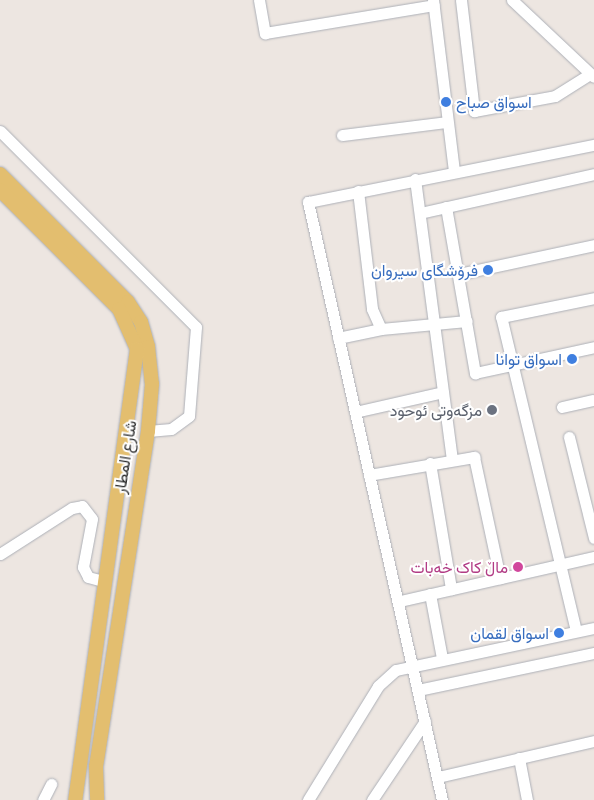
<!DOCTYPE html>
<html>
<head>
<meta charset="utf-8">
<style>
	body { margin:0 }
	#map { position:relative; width:594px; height:800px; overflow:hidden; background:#ede6e1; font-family:Ubuntu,Vazirmatn,sans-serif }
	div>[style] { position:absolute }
	.roads { filter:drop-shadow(0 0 1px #adb0b7) drop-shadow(0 0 1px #adb0b7) }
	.minor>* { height:11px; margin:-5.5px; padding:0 5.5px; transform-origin:5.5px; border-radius:5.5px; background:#fff }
	.major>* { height:14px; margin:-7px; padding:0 7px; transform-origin:7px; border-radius:7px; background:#e3be6f }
	.dots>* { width:14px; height:14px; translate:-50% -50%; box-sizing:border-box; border:2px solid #fff; border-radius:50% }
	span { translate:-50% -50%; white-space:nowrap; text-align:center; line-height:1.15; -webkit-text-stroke:4px #fff; paint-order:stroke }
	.shop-label { font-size:16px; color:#366cbe }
	.left { translate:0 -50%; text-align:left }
	.right { translate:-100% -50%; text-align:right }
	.worship-label { font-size:16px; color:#5b616d }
	.street-label { font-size:16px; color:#2d2d2d }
	.hotel-label { font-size:16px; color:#b23c85 }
</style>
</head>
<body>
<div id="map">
	<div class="roads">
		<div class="minor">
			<i style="left:259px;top:0;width:34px;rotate:80deg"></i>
			<i style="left:265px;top:33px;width:171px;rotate:-9.4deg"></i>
			<i style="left:433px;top:0;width:173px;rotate:83deg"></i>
			<i style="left:461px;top:0;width:112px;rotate:83.3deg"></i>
			<i style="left:474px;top:111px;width:82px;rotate:-10.5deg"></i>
			<i style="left:555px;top:96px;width:41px;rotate:-32.2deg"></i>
			<i style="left:512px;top:0;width:112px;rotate:43.2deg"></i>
			<i style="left:0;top:131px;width:277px;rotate:45deg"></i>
			<i style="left:196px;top:327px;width:89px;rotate:94.5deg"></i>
			<i style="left:189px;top:416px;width:22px;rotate:144deg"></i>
			<i style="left:171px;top:429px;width:23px;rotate:175deg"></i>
			<i style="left:342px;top:135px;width:105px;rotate:-7.1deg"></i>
			<i style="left:415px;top:179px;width:283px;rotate:82.5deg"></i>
			<i style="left:358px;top:191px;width:119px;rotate:83.2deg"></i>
			<i style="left:372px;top:309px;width:22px;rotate:66deg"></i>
			<i style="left:381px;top:329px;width:86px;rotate:-5.3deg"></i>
			<i style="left:446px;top:207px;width:169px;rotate:80.1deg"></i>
			<i style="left:475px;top:373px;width:122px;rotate:-12.3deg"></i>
			<i style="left:420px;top:213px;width:178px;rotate:-12.6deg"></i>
			<i style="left:459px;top:274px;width:138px;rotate:-12.1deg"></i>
			<i style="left:338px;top:338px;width:44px;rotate:-11.8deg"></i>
			<i style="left:562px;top:407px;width:31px;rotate:-13deg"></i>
			<i style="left:355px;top:412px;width:90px;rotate:-12.8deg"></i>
			<i style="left:569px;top:437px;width:104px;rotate:76.1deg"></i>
			<i style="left:430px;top:463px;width:128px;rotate:80.5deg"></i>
			<i style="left:369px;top:475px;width:107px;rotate:-9.7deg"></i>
			<i style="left:474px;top:457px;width:124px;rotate:77.9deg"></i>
			<i style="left:0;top:554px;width:85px;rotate:-32.6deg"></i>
			<i style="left:72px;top:508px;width:10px;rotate:-11deg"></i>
			<i style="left:82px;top:506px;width:16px;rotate:52deg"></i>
			<i style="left:92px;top:519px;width:49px;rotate:100.6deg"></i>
			<i style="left:83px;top:567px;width:11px;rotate:63deg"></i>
			<i style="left:88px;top:577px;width:16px;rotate:15deg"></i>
			<i style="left:430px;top:594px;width:65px;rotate:79.4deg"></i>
			<i style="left:400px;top:601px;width:199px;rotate:-12.8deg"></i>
			<i style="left:576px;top:631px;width:323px;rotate:-103.4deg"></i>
			<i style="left:501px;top:317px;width:95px;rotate:-11.5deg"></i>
			<i style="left:418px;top:690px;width:180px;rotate:-11.9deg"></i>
			<i style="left:519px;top:758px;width:43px;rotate:79.2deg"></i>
			<i style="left:438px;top:777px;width:160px;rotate:-13deg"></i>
			<i style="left:43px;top:800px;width:18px;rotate:-63deg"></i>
			<i style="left:308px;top:800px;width:134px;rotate:-58.4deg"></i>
			<i style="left:378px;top:686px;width:24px;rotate:-42deg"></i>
			<i style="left:396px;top:670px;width:202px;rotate:-12deg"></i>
			<i style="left:372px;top:800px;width:95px;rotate:-56.1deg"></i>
			<i style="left:442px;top:800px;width:613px;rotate:-102.63deg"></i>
			<i style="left:308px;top:202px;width:292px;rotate:-11.3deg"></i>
		</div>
		<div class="major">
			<i style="left:0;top:174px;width:181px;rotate:45deg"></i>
			<i style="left:128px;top:302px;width:24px;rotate:57deg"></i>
			<i style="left:141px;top:322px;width:26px;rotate:74deg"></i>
			<i style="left:148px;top:347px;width:37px;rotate:84deg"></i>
			<i style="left:152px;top:384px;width:47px;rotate:94.9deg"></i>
			<i style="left:148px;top:431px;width:339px;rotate:98.8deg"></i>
			<i style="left:96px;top:766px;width:34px;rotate:88deg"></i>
			<i style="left:0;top:190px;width:168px;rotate:45deg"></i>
			<i style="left:119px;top:309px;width:44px;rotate:65.8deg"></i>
			<i style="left:137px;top:349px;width:455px;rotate:97.8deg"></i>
		</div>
	</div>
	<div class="dots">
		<i style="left:446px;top:102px;background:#3f7fe0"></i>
		<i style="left:488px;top:270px;background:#3f7fe0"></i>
		<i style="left:572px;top:359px;background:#3f7fe0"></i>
		<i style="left:492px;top:410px;background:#6b7280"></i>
		<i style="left:518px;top:567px;background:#d1479c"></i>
		<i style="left:559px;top:633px;background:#3f7fe0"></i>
	</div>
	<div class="shop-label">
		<span class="left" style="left:456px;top:102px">اسواق صباح</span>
		<span class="right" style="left:478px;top:270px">فرۆشگای سیروان</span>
		<span class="right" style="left:562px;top:359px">اسواق توانا</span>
		<span class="right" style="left:549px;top:633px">اسواق لقمان</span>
	</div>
	<div class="worship-label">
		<span class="right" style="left:482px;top:410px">مزگەوتی ئوحود</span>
	</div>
	<div class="street-label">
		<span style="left:125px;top:457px;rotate:-81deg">شارع المطار</span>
	</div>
	<div class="hotel-label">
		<span class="right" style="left:508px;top:567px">ماڵ کاک خەبات</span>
	</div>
</div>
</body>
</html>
